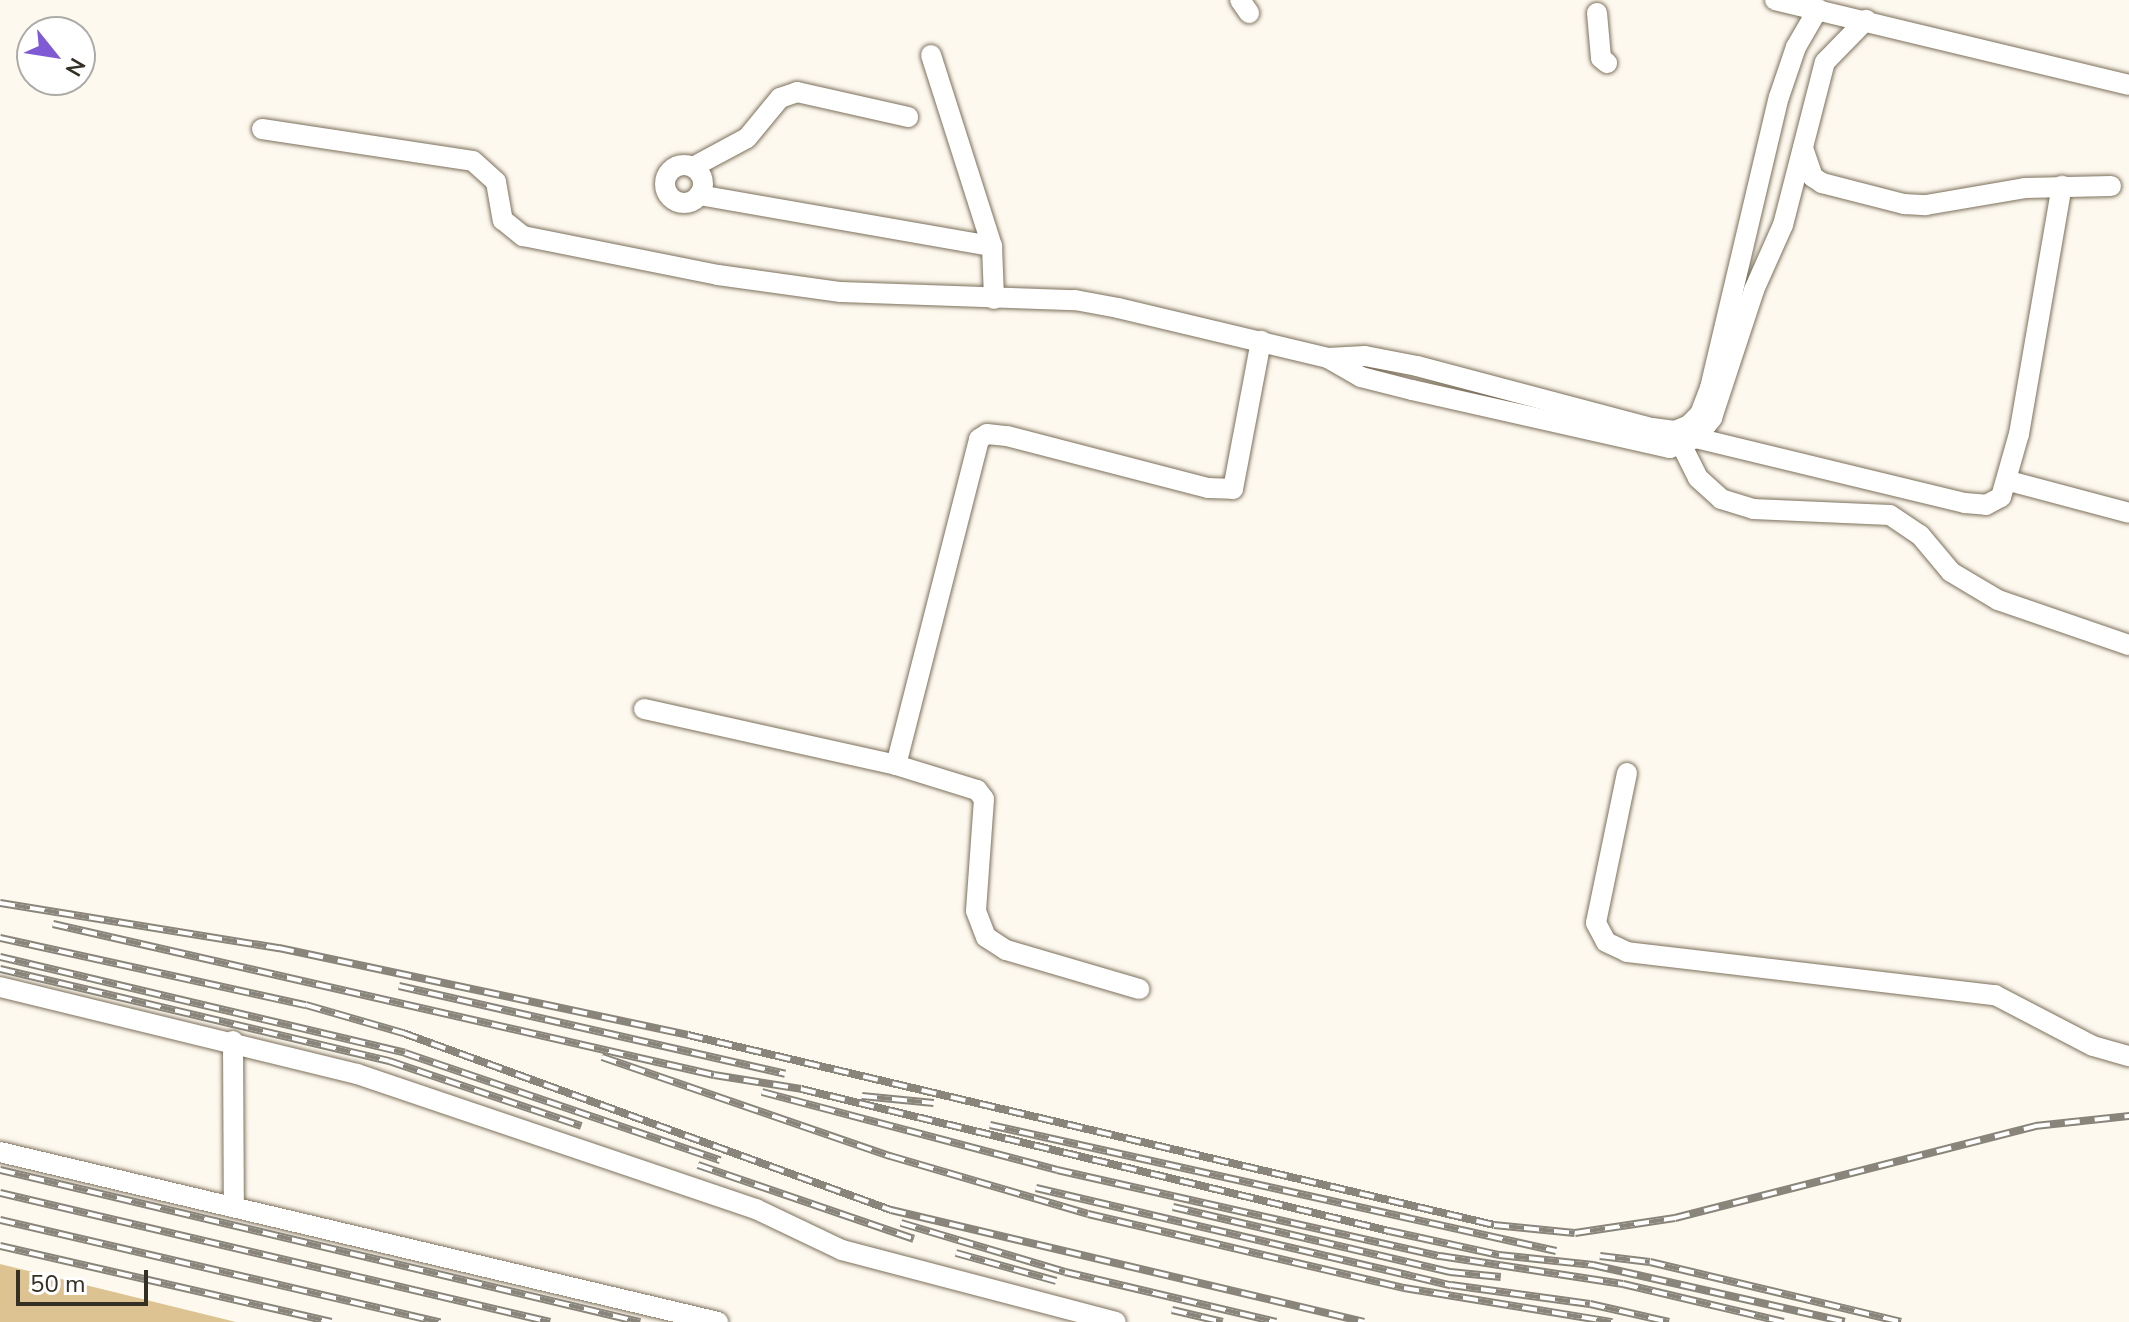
<!DOCTYPE html>
<html>
<head>
<meta charset="utf-8">
<style>
	body { margin:0 }
	#map { position:relative; width:2129px; height:1322px; overflow:hidden; background:#fef9ef; font-family:"Nunito Sans",sans-serif }
	div>[style] { position:absolute }
	.green>* { inset:0; background:#ddc391 }
	.roads { filter:drop-shadow(0 0 2px #7c705b) drop-shadow(0 0 2px #7c705b) }
	.minor>* { height:20px; margin:-10px; padding:0 10px; transform-origin:10px; border-radius:10px; background:#fff }
	.minor>.ring { margin:-10px; padding:0; box-sizing:content-box; background:none; border:20px solid #fff; border-radius:50% }
	.rail>* { height:8px; margin-top:-4px; transform-origin:0; background:repeating-linear-gradient(90deg,#fff 0 15px,#8a857b 0 30px); box-sizing:border-box; border-block:2px solid #8a857b }
	span { translate:-50% -50%; white-space:nowrap; text-align:center; line-height:1.15; -webkit-text-stroke:8px #fff; paint-order:stroke }
	.north { position:absolute; left:16px; top:16px; width:80px; height:80px; box-sizing:border-box; background:#fff; border:2px solid #aeaca8; border-radius:50%; rotate:120deg; font-size:22px; font-weight:700; line-height:32px; text-align:center; color:#353026 }
	.north::after { content:''; display:block; margin:auto; width:28px; height:36px; background:#7f5ad4; clip-path:polygon(50% 0,100% 100%,50% 72%,0 100%) }
	.scale { position:absolute; left:16px; top:1270px; width:132px; height:36px; box-sizing:border-box; border:4px solid #353026; border-top:0; padding-left:10px; font-size:24px; line-height:28px; white-space:nowrap; color:#353026; -webkit-text-stroke:6px #fff; paint-order:stroke }
</style>
</head>
<body>
<div id="map">
	<div class="green">
		<i style="clip-path:polygon(0 1264px,236px 1322px,0 1322px)"></i>
	</div>
	<div class="roads">
		<div class="minor">
			<i style="left:1240px;top:0;width:16px;rotate:55deg"></i>
			<i style="left:1775px;top:0;width:364px;rotate:13.5deg"></i>
			<i style="left:1597px;top:13px;width:45px;rotate:84.9deg"></i>
			<i style="left:1601px;top:58px;width:8px;rotate:40deg"></i>
			<i style="left:931px;top:55px;width:201px;rotate:72.3deg"></i>
			<i style="left:262px;top:129px;width:213px;rotate:8.6deg"></i>
			<i style="left:473px;top:161px;width:31px;rotate:42deg"></i>
			<i style="left:496px;top:182px;width:39px;rotate:80deg"></i>
			<i style="left:503px;top:220px;width:26px;rotate:39deg"></i>
			<i style="left:523px;top:236px;width:199px;rotate:11.3deg"></i>
			<i style="left:718px;top:275px;width:124px;rotate:7.9deg"></i>
			<i style="left:841px;top:292px;width:234px;rotate:2deg"></i>
			<i style="left:1075px;top:300px;width:44px;rotate:10.5deg"></i>
			<i style="left:1118px;top:308px;width:216px;rotate:13.4deg"></i>
			<i style="left:1328px;top:358px;width:38px;rotate:30deg"></i>
			<i style="left:1361px;top:377px;width:53px;rotate:14.3deg"></i>
			<i style="left:1412px;top:390px;width:264px;rotate:12.7deg"></i>
			<i style="left:1670px;top:448px;width:28px;rotate:-21deg"></i>
			<i style="left:1696px;top:438px;width:26px;rotate:-51deg"></i>
			<i style="left:1712px;top:418px;width:135px;rotate:-71.8deg"></i>
			<i style="left:1754px;top:290px;width:71px;rotate:-66deg"></i>
			<i style="left:1783px;top:225px;width:168px;rotate:-75.6deg"></i>
			<i style="left:1825px;top:62px;width:59px;rotate:-45.7deg"></i>
			<i style="left:1803px;top:148px;width:31px;rotate:71deg"></i>
			<i style="left:1813px;top:177px;width:11px;rotate:34deg"></i>
			<i style="left:1822px;top:183px;width:85px;rotate:14.4deg"></i>
			<i style="left:1904px;top:204px;width:22px;rotate:3deg"></i>
			<i style="left:1926px;top:205px;width:100px;rotate:-9.7deg"></i>
			<i style="left:2025px;top:188px;width:86px;rotate:-1.3deg"></i>
			<i class="ring" style="left:665px;top:165px;width:18px;height:18px"></i>
			<i style="left:693px;top:167px;width:61px;rotate:-28.2deg"></i>
			<i style="left:747px;top:138px;width:52px;rotate:-50.5deg"></i>
			<i style="left:780px;top:98px;width:18px;rotate:-19deg"></i>
			<i style="left:797px;top:92px;width:114px;rotate:12.7deg"></i>
			<i style="left:699px;top:195px;width:297px;rotate:9.9deg"></i>
			<i style="left:992px;top:246px;width:53px;rotate:87.8deg"></i>
			<i style="left:1328px;top:358px;width:37px;rotate:-3deg"></i>
			<i style="left:1365px;top:356px;width:53px;rotate:10.9deg"></i>
			<i style="left:1417px;top:366px;width:243px;rotate:14.8deg"></i>
			<i style="left:1652px;top:428px;width:23px;rotate:7deg"></i>
			<i style="left:1675px;top:431px;width:15px;rotate:-23deg"></i>
			<i style="left:1689px;top:425px;width:16px;rotate:-45deg"></i>
			<i style="left:1700px;top:414px;width:28px;rotate:-69deg"></i>
			<i style="left:1710px;top:388px;width:299px;rotate:-76.7deg"></i>
			<i style="left:1779px;top:97px;width:53px;rotate:-71.2deg"></i>
			<i style="left:1796px;top:47px;width:44px;rotate:-59.9deg"></i>
			<i style="left:1691px;top:428px;width:11px;rotate:63deg"></i>
			<i style="left:1696px;top:438px;width:277px;rotate:13.6deg"></i>
			<i style="left:1965px;top:503px;width:21px;rotate:5deg"></i>
			<i style="left:1986px;top:505px;width:17px;rotate:-28deg"></i>
			<i style="left:2001px;top:497px;width:66px;rotate:-74.1deg"></i>
			<i style="left:2019px;top:434px;width:252px;rotate:-80.2deg"></i>
			<i style="left:1676px;top:434px;width:49px;rotate:63.4deg"></i>
			<i style="left:1698px;top:478px;width:31px;rotate:42deg"></i>
			<i style="left:1721px;top:499px;width:34px;rotate:17deg"></i>
			<i style="left:1753px;top:509px;width:137px;rotate:2.5deg"></i>
			<i style="left:1890px;top:515px;width:36px;rotate:34deg"></i>
			<i style="left:1920px;top:535px;width:48px;rotate:50deg"></i>
			<i style="left:1951px;top:572px;width:55px;rotate:30.8deg"></i>
			<i style="left:1998px;top:600px;width:139px;rotate:19deg"></i>
			<i style="left:2009px;top:481px;width:124px;rotate:14.9deg"></i>
			<i style="left:644px;top:709px;width:258px;rotate:12.5deg"></i>
			<i style="left:896px;top:765px;width:336px;rotate:-75.7deg"></i>
			<i style="left:979px;top:439px;width:9px;rotate:-32deg"></i>
			<i style="left:987px;top:434px;width:20px;rotate:6deg"></i>
			<i style="left:1007px;top:436px;width:208px;rotate:14.5deg"></i>
			<i style="left:1208px;top:488px;width:25px;rotate:2deg"></i>
			<i style="left:1233px;top:489px;width:151px;rotate:-79.3deg"></i>
			<i style="left:896px;top:765px;width:85px;rotate:17.2deg"></i>
			<i style="left:977px;top:790px;width:11px;rotate:52deg"></i>
			<i style="left:984px;top:799px;width:112px;rotate:94.1deg"></i>
			<i style="left:976px;top:911px;width:28px;rotate:69deg"></i>
			<i style="left:986px;top:937px;width:24px;rotate:33deg"></i>
			<i style="left:1006px;top:950px;width:139px;rotate:16.3deg"></i>
			<i style="left:1627px;top:773px;width:153px;rotate:101.7deg"></i>
			<i style="left:1596px;top:923px;width:21px;rotate:62deg"></i>
			<i style="left:1606px;top:942px;width:23px;rotate:25deg"></i>
			<i style="left:1627px;top:952px;width:371px;rotate:6.7deg"></i>
			<i style="left:1995px;top:995px;width:110px;rotate:27.5deg"></i>
			<i style="left:2093px;top:1046px;width:37px;rotate:16deg"></i>
			<i style="left:0;top:987px;width:367px;rotate:13.7deg"></i>
			<i style="left:357px;top:1074px;width:421px;rotate:18.7deg"></i>
			<i style="left:756px;top:1209px;width:95px;rotate:25.5deg"></i>
			<i style="left:842px;top:1250px;width:283px;rotate:14.7deg"></i>
			<i style="left:233px;top:1041px;width:166px;rotate:89.7deg"></i>
			<i style="left:0;top:1152px;width:738px;rotate:13.32deg"></i>
		</div>
	</div>
	<div class="rail">
		<i style="left:0;top:903px;width:283px;rotate:9.2deg"></i>
		<i style="left:279px;top:948px;width:418px;rotate:12deg"></i>
		<i style="left:688px;top:1035px;width:828px;rotate:13.26deg"></i>
		<i style="left:1494px;top:1225px;width:81px;rotate:5.6deg"></i>
		<i style="left:1575px;top:1233px;width:101px;rotate:-8.5deg"></i>
		<i style="left:1675px;top:1218px;width:372px;rotate:-14.3deg"></i>
		<i style="left:2035px;top:1126px;width:95px;rotate:-6.1deg"></i>
		<i style="left:53px;top:924px;width:678px;rotate:12.87deg"></i>
		<i style="left:714px;top:1075px;width:88px;rotate:9.1deg"></i>
		<i style="left:801px;top:1089px;width:605px;rotate:13.58deg"></i>
		<i style="left:1389px;top:1231px;width:113px;rotate:12.3deg"></i>
		<i style="left:1499px;top:1255px;width:95px;rotate:6.1deg"></i>
		<i style="left:1593px;top:1265px;width:258px;rotate:12.7deg"></i>
		<i style="left:0;top:938px;width:313px;rotate:12.4deg"></i>
		<i style="left:306px;top:1005px;width:101px;rotate:16.1deg"></i>
		<i style="left:403px;top:1033px;width:519px;rotate:19.94deg"></i>
		<i style="left:891px;top:1210px;width:486px;rotate:13.3deg"></i>
		<i style="left:0;top:957px;width:416px;rotate:13.3deg"></i>
		<i style="left:405px;top:1053px;width:333px;rotate:18.8deg"></i>
		<i style="left:0;top:969px;width:400px;rotate:13.3deg"></i>
		<i style="left:389px;top:1061px;width:203px;rotate:18.7deg"></i>
		<i style="left:399px;top:986px;width:396px;rotate:12.8deg"></i>
		<i style="left:602px;top:1057px;width:305px;rotate:19deg"></i>
		<i style="left:890px;top:1156px;width:206px;rotate:16.3deg"></i>
		<i style="left:1088px;top:1214px;width:325px;rotate:13.2deg"></i>
		<i style="left:1404px;top:1288px;width:211px;rotate:9.3deg"></i>
		<i style="left:762px;top:1092px;width:305px;rotate:14.8deg"></i>
		<i style="left:1057px;top:1170px;width:393px;rotate:12.7deg"></i>
		<i style="left:1440px;top:1256px;width:185px;rotate:8.7deg"></i>
		<i style="left:1623px;top:1284px;width:165px;rotate:13.3deg"></i>
		<i style="left:862px;top:1096px;width:72px;rotate:5.6deg"></i>
		<i style="left:990px;top:1125px;width:580px;rotate:12.55deg"></i>
		<i style="left:698px;top:1165px;width:228px;rotate:18.9deg"></i>
		<i style="left:0;top:1170px;width:658px;rotate:13.36deg"></i>
		<i style="left:1036px;top:1188px;width:426px;rotate:13.2deg"></i>
		<i style="left:1451px;top:1285px;width:140px;rotate:7.8deg"></i>
		<i style="left:1590px;top:1304px;width:81px;rotate:12.8deg"></i>
		<i style="left:0;top:1193px;width:565px;rotate:13.2deg"></i>
		<i style="left:1173px;top:1207px;width:285px;rotate:13.2deg"></i>
		<i style="left:1450px;top:1272px;width:51px;rotate:5.6deg"></i>
		<i style="left:0;top:1220px;width:452px;rotate:13.1deg"></i>
		<i style="left:901px;top:1223px;width:171px;rotate:16.6deg"></i>
		<i style="left:1065px;top:1272px;width:217px;rotate:13.3deg"></i>
		<i style="left:0;top:1246px;width:340px;rotate:12.9deg"></i>
		<i style="left:956px;top:1253px;width:104px;rotate:15.6deg"></i>
		<i style="left:1600px;top:1256px;width:50px;rotate:6.8deg"></i>
		<i style="left:1650px;top:1262px;width:258px;rotate:13.4deg"></i>
		<i style="left:1172px;top:1310px;width:52px;rotate:13.2deg"></i>
	</div>
	<div class="north">N</div>
	<div class="scale">50 m</div>
</div>
</body>
</html>
